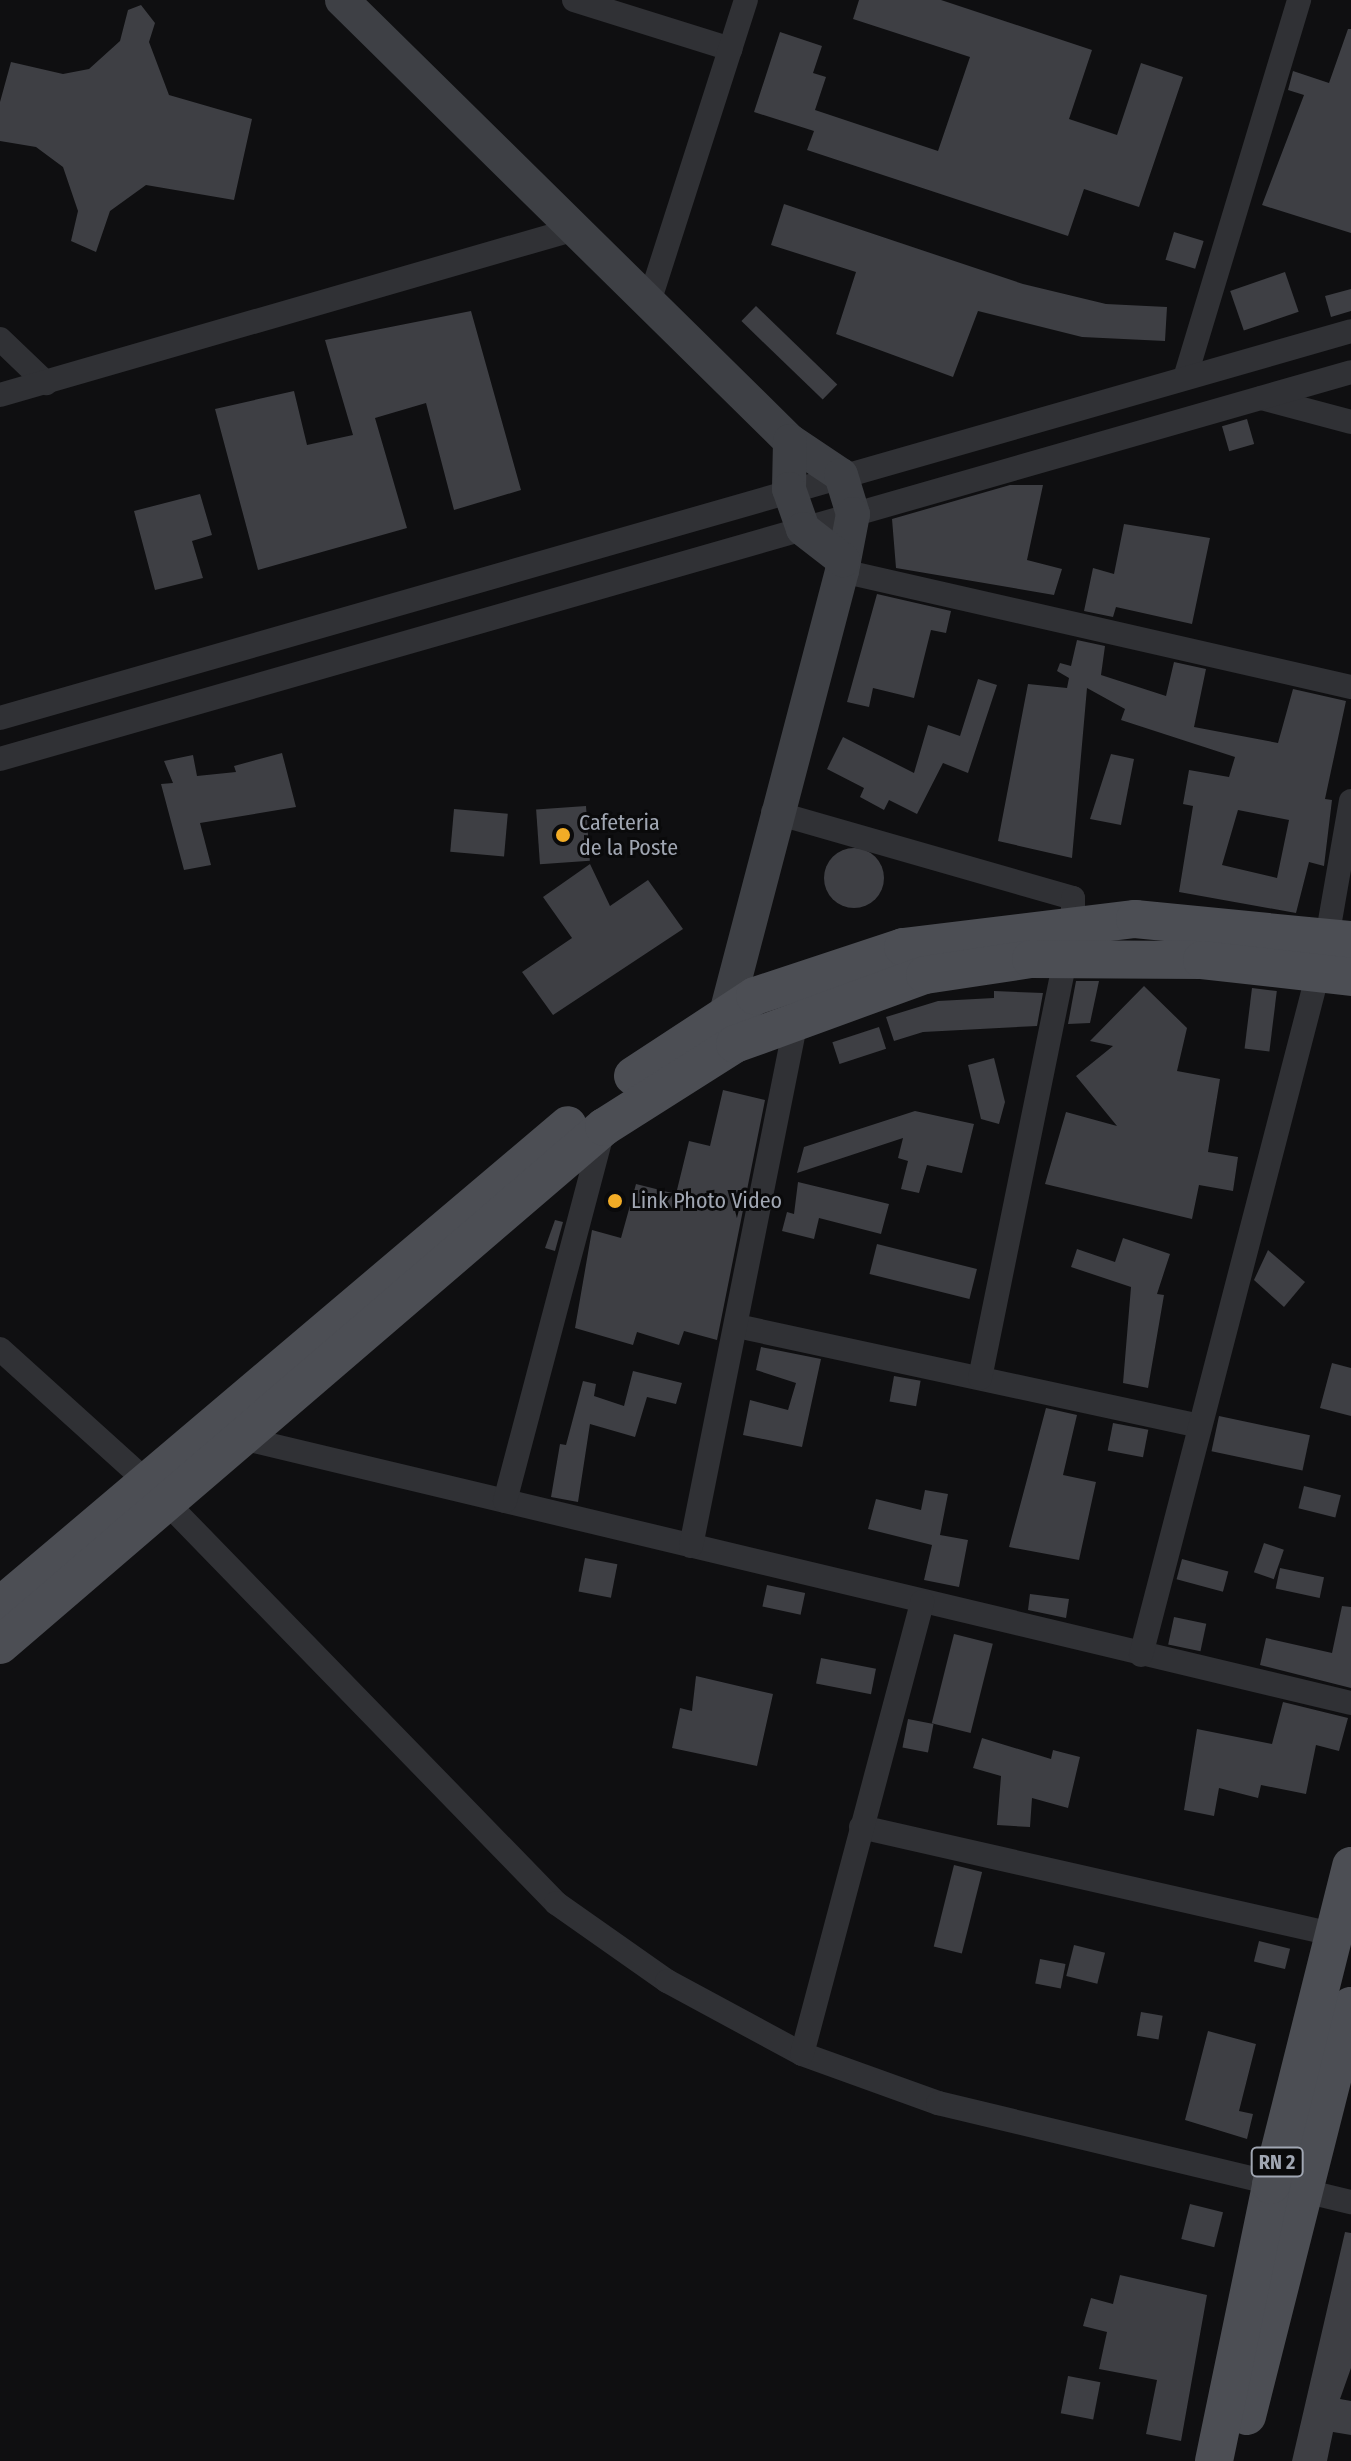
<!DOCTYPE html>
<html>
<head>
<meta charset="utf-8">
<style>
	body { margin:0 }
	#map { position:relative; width:1351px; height:2461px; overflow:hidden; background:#0f0f11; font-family:"Fira Sans Condensed",sans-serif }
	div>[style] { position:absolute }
	.building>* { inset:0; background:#3e3f44; transform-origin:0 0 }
	.round { border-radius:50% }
	.street>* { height:24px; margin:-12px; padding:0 12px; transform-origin:12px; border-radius:12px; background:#303135 }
	.secondary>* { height:34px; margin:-17px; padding:0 17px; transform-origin:17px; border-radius:17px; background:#3e4045 }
	.primary>* { height:38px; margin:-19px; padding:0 19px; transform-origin:19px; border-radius:19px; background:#4c4e54 }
	.dots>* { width:22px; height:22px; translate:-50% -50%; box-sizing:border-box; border:4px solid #0a0a0b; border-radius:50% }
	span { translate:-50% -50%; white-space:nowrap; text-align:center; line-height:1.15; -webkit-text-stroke:6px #0a0a0b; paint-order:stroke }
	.shield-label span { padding:2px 6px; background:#0a0a0b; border:2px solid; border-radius:6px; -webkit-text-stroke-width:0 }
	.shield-label { font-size:20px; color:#a0a6b2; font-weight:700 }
	.poi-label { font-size:22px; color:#a0a6b2 }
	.left { translate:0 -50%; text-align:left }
</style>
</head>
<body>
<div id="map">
	<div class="building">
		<i style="clip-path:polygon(859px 0,941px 0,1092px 50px,1069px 119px,1117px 135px,1141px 63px,1183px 77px,1139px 207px,1084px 189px,1068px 236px,807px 150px,814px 131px,754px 112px,780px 32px,822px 46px,813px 73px,826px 77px,815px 110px,938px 151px,970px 57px,853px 19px)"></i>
		<i style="clip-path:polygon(141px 5px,155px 23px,149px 42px,169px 95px,252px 119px,234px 200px,146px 185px,110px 211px,96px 252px,71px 241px,78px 211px,63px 167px,36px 147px,0 141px,0 102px,11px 62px,63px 74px,89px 69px,120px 41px,128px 10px)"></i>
		<i style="clip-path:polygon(1348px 29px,1351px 29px,1351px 233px,1262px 205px,1304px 95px,1288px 90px,1293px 71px,1329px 83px)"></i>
		<i style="clip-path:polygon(784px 204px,1023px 284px,1106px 304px,1167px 307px,1165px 341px,1082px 337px,978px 311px,953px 377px,836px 334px,856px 272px,771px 245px)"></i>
		<i style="left:1174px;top:232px;width:31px;height:29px;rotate:17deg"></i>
		<i style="left:1285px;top:272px;width:42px;height:58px;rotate:71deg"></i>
		<i style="clip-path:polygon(1351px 289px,1351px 311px,1331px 317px,1325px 296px)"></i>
		<i style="left:756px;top:306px;width:113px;height:21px;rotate:44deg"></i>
		<i style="clip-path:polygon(471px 311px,521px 490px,454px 510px,426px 403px,375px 418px,407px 528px,258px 570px,215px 409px,294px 391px,307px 445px,353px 435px,325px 340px)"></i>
		<i style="left:1247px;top:419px;width:26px;height:26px;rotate:74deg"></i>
		<i style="clip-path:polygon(1010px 485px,1043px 485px,1027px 560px,1062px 569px,1054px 595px,896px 568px,892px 519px)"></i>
		<i style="clip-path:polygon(200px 494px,212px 535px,192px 541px,203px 578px,155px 590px,134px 511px)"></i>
		<i style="clip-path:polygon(1124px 524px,1210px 538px,1192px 624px,1116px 607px,1113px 617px,1084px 611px,1093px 568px,1114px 574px)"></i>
		<i style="clip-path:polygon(877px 594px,951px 611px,946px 633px,931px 630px,914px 698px,873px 688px,869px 707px,847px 702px)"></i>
		<i style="clip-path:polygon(evenodd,1077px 640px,1105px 646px,1101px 675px,1166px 696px,1174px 662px,1206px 669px,1194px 727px,1278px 743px,1293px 689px,1346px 701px,1325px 799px,1332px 800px,1324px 866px,1309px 862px,1296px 913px,1179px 892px,1193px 806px,1183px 804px,1189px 770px,1229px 777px,1235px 757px,1121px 720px,1125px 709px,1087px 688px,1072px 858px,998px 841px,1028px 684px,1067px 688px,1069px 678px,1057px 671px,1060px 663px,1071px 666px,1077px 640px,1238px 810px,1289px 820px,1277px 878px,1222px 865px,1238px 810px)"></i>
		<i style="clip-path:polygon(978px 679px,997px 685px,968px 773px,943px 763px,917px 814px,889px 800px,884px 810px,860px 797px,864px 788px,827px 769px,843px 737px,914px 773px,928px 725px,960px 736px)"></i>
		<i style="clip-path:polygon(282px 753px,296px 807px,200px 823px,211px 865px,184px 870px,161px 784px,173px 783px,164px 761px,193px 755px,197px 776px,236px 772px,234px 766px)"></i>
		<i style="clip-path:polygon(1111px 754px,1134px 759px,1121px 825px,1090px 819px)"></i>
		<i style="left:586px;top:806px;width:55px;height:50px;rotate:86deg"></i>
		<i style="left:454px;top:809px;width:54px;height:43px;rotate:5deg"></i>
		<i class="round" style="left:824px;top:848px;width:60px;height:60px"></i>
		<i style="clip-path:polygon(590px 864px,610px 906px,648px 880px,683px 929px,553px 1015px,522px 972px,572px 938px,543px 897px)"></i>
		<i style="clip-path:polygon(1076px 981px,1099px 981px,1090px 1023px,1068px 1024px)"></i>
		<i style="clip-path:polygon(1144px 986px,1187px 1028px,1177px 1071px,1220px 1079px,1208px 1152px,1238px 1157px,1233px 1191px,1199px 1185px,1192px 1219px,1045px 1184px,1066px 1112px,1117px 1126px,1076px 1076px,1113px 1046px,1090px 1041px)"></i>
		<i style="left:1252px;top:988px;width:25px;height:61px;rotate:7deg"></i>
		<i style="clip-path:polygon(994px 991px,1043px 993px,1037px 1026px,923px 1032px,894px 1041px,886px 1017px,938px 1001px,994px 998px)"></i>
		<i style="left:879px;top:1027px;width:23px;height:49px;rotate:72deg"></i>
		<i style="clip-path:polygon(994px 1058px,1005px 1102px,999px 1124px,981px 1119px,968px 1065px)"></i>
		<i style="clip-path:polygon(723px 1090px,765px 1100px,717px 1340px,684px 1331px,679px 1345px,637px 1332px,633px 1345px,575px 1328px,592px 1230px,621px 1238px,636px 1184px,676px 1194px,689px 1141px,710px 1146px)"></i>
		<i style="clip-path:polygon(915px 1111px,974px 1124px,962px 1173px,927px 1165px,919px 1193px,901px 1189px,908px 1161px,898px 1158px,903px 1138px,797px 1173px,804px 1147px)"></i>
		<i style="clip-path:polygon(798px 1182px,889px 1204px,881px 1234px,819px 1218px,814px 1239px,782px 1231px,787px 1212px,794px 1214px)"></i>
		<i style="clip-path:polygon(555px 1220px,563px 1222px,555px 1251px,545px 1248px)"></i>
		<i style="clip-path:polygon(1123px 1238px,1170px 1254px,1157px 1294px,1164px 1295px,1148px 1388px,1123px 1383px,1131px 1287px,1071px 1267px,1077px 1249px,1115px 1262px)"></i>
		<i style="left:877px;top:1244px;width:103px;height:31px;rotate:14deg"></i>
		<i style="clip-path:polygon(1268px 1250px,1305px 1282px,1284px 1307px,1254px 1280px)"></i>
		<i style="clip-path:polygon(761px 1347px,821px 1359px,802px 1447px,743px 1435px,750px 1400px,788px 1410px,796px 1383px,756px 1370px)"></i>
		<i style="clip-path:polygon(1332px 1363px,1351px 1368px,1351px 1416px,1320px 1408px)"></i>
		<i style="clip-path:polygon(633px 1371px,682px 1383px,676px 1404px,647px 1397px,635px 1437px,590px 1424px,578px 1502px,551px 1497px,560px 1444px,566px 1445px,583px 1381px,596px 1384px,594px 1396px,624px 1406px)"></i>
		<i style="left:894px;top:1376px;width:27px;height:26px;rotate:10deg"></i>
		<i style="clip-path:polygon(1046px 1408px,1077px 1415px,1063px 1475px,1096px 1482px,1079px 1560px,1009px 1547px)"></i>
		<i style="left:1219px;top:1416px;width:93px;height:36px;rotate:12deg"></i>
		<i style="left:1113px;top:1423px;width:36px;height:28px;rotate:11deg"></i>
		<i style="left:1304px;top:1486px;width:38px;height:23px;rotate:14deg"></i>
		<i style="clip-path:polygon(925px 1490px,948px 1494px,940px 1535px,968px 1540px,959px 1587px,924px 1580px,932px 1545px,868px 1529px,876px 1499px,921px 1510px)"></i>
		<i style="left:1264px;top:1543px;width:21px;height:31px;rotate:19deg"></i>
		<i style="left:585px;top:1558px;width:33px;height:34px;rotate:11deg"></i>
		<i style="left:1182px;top:1559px;width:48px;height:21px;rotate:15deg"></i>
		<i style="left:1280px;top:1568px;width:45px;height:21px;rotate:12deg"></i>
		<i style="left:767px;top:1585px;width:39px;height:22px;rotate:12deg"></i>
		<i style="clip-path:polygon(1030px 1594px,1069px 1599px,1066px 1618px,1028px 1610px)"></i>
		<i style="clip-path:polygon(1342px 1606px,1351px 1607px,1351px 1688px,1260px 1665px,1266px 1638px,1332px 1653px)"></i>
		<i style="left:1174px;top:1617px;width:33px;height:28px;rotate:12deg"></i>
		<i style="left:954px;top:1634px;width:40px;height:92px;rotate:14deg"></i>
		<i style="left:821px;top:1658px;width:56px;height:26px;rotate:11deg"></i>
		<i style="clip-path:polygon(696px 1676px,773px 1694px,757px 1766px,672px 1748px,680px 1708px,692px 1711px)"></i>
		<i style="clip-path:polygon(1283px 1702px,1348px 1718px,1339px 1751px,1316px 1745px,1306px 1794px,1261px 1785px,1258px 1798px,1219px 1788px,1214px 1816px,1184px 1810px,1197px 1729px,1272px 1744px)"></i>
		<i style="left:908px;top:1719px;width:26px;height:29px;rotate:11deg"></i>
		<i style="clip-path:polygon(982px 1738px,1051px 1759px,1053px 1750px,1080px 1757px,1068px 1808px,1032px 1798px,1030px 1827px,997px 1825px,1001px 1776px,973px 1768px)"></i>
		<i style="left:954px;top:1865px;width:29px;height:84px;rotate:14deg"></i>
		<i style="left:1259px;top:1941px;width:32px;height:21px;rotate:14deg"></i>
		<i style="left:1074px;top:1945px;width:32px;height:32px;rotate:14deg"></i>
		<i style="left:1040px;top:1959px;width:26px;height:25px;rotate:11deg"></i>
		<i style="left:1141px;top:2012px;width:22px;height:24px;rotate:10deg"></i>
		<i style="clip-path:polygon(1208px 2031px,1256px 2044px,1239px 2111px,1253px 2114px,1247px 2139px,1185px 2120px)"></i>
		<i style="left:1190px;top:2204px;width:34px;height:36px;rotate:14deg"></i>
		<i style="clip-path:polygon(1345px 2232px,1351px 2233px,1351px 2368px,1340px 2399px,1351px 2401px,1351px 2435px,1333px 2432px,1327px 2461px,1292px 2461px)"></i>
		<i style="clip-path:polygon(1120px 2275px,1207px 2295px,1181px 2441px,1146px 2434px,1157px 2380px,1099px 2369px,1107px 2332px,1083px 2326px,1091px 2298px,1113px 2304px)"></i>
		<i style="left:1068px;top:2376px;width:33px;height:38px;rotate:11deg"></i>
	</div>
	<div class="street">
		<i style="left:574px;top:0;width:164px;rotate:17.4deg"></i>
		<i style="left:649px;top:302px;width:317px;rotate:-72.2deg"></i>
		<i style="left:0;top:339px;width:64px;rotate:43.7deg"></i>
		<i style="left:1185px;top:378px;width:395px;rotate:-73.2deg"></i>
		<i style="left:0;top:395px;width:598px;rotate:-16.1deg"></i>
		<i style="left:1261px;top:398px;width:93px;rotate:14.9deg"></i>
		<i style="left:842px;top:571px;width:522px;rotate:12.84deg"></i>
		<i style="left:0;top:718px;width:1405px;rotate:-15.98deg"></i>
		<i style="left:0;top:759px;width:1405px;rotate:-15.98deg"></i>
		<i style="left:773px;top:812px;width:312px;rotate:16deg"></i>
		<i style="left:1073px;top:898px;width:25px;rotate:90deg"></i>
		<i style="left:1327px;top:938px;width:139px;rotate:-80.1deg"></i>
		<i style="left:737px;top:1326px;width:470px;rotate:12.2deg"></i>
		<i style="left:0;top:1349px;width:195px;rotate:42.1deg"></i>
		<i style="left:980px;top:1378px;width:430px;rotate:-78.5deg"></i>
		<i style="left:233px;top:1436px;width:1149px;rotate:13.43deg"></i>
		<i style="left:505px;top:1501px;width:385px;rotate:-75.2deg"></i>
		<i style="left:170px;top:1506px;width:554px;rotate:45.8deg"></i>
		<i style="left:556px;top:1903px;width:136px;rotate:35.1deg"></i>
		<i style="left:667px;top:1981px;width:153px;rotate:28.4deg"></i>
		<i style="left:802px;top:2054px;width:145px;rotate:19.8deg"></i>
		<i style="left:938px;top:2103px;width:425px;rotate:13.5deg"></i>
		<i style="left:691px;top:1546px;width:540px;rotate:-78.69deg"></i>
		<i style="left:1141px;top:1655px;width:705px;rotate:-75.45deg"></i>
		<i style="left:861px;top:1827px;width:486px;rotate:12.8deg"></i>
		<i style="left:802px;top:2054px;width:468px;rotate:-75.1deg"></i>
	</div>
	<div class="secondary">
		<i style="left:342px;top:0;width:629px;rotate:44.55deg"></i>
		<i style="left:790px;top:441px;width:61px;rotate:33.7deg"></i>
		<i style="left:841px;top:475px;width:41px;rotate:72.9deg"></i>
		<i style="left:853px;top:514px;width:58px;rotate:100.9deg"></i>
		<i style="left:842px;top:571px;width:454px;rotate:104.7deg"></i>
		<i style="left:790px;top:441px;width:48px;rotate:91.2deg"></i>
		<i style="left:789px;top:489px;width:42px;rotate:70.7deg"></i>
		<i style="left:803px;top:529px;width:51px;rotate:37.8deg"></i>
	</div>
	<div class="primary">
		<i style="left:633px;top:1076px;width:146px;rotate:-33.3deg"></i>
		<i style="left:755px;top:996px;width:156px;rotate:-18.3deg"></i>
		<i style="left:903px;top:947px;width:234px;rotate:-6.9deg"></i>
		<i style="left:1135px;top:919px;width:217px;rotate:5.6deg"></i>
		<i style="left:0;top:1606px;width:744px;rotate:-40.26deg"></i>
		<i style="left:0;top:1645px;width:796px;rotate:-40.62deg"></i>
		<i style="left:604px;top:1127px;width:155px;rotate:-32.4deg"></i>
		<i style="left:735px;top:1044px;width:202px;rotate:-20deg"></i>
		<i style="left:925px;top:975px;width:107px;rotate:-8.6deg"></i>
		<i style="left:1031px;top:959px;width:171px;rotate:0.3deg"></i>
		<i style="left:1202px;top:960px;width:150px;rotate:6.5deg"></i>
		<i style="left:1247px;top:2416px;width:423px;rotate:-75.8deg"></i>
		<i style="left:1214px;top:2461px;width:282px;rotate:-78.3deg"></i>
		<i style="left:1271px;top:2185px;width:329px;rotate:-75.9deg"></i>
	</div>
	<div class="dots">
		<i style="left:563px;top:835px;background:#f2ac26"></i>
		<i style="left:615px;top:1201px;background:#f2ac26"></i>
	</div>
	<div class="shield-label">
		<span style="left:1277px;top:2162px">RN 2</span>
	</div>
	<div class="poi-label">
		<span class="left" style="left:579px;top:835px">Cafeteria<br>de la Poste</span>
		<span class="left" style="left:631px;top:1201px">Link Photo Video</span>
	</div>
</div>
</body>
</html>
